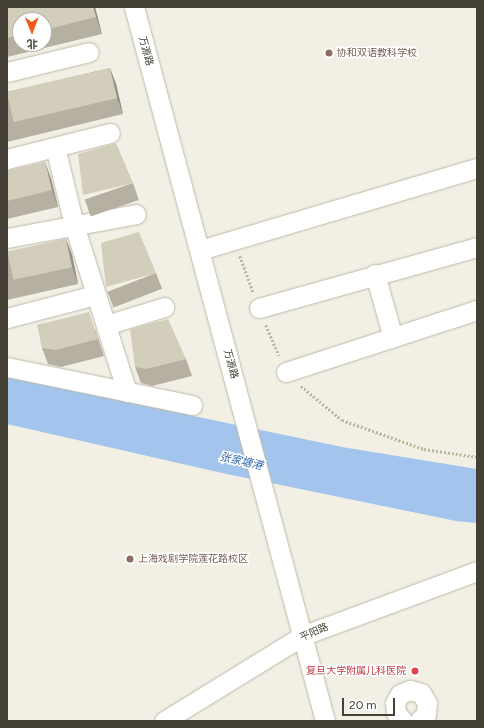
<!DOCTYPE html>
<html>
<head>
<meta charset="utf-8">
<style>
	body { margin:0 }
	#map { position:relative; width:484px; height:728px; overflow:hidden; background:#f2f0e5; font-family:Figtree,"Noto Sans SC",sans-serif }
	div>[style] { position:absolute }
	.water>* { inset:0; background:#a3c5ed }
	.path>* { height:2.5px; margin-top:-1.25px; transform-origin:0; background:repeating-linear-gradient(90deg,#beb69a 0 2px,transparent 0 4px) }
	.roads { filter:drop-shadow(0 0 1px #bdb9a8) drop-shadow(0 0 1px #bdb9a8) }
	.minor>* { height:19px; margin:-9.5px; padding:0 9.5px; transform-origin:9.5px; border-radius:9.5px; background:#fff }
	.wall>* { inset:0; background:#b5b0a1; transform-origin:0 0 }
	.shaded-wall>* { inset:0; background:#949083 }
	.building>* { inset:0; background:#d3cdbb; transform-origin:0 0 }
	.dots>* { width:11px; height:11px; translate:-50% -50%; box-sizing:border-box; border:2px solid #fff; border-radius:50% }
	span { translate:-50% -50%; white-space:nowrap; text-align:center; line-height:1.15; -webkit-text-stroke:3px #fff; paint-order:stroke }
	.street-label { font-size:10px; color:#444035 }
	.education-label { font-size:10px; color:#785e54 }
	.left { translate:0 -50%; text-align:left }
	.health-label { font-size:10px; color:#be3a42 }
	.right { translate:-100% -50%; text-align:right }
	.water-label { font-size:11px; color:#3268ac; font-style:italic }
	.frame { position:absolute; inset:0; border:8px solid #444035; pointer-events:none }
	.north { position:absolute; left:12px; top:12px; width:40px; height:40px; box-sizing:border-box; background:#fff; border:1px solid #b4b3ae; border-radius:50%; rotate:179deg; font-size:11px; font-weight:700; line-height:16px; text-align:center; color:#444035 }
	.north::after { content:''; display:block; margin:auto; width:14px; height:18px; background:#f3581b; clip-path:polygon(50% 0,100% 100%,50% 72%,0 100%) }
	.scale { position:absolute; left:342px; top:698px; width:53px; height:18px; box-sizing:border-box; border:2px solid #444035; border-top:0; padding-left:5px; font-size:12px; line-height:14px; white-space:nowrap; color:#444035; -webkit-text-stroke:3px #fff; paint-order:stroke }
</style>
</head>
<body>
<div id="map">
	<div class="water">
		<i style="clip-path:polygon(7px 377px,342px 447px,477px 469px,477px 523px,456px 521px,222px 473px,7px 424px)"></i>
	</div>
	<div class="path">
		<i style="left:240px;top:256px;width:38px;rotate:70deg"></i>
		<i style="left:266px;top:325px;width:33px;rotate:67deg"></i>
		<i style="left:301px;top:386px;width:53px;rotate:39.7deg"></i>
		<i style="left:342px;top:420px;width:87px;rotate:19.5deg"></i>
		<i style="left:424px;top:449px;width:54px;rotate:8.6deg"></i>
	</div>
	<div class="roads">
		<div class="minor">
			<i style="left:134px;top:7px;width:739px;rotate:75.02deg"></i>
			<i style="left:7px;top:72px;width:84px;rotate:-13.7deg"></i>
			<i style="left:55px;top:147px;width:80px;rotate:76.3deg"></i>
			<i style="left:74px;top:225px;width:175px;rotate:72.4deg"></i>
			<i style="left:7px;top:159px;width:106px;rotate:-14.2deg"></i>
			<i style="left:7px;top:238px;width:131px;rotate:-10.5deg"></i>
			<i style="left:200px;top:250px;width:289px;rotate:-16.5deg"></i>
			<i style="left:375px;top:274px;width:66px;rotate:74.3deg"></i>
			<i style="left:259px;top:308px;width:226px;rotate:-15.6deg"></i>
			<i style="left:7px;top:318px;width:91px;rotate:-14.6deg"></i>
			<i style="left:106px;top:325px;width:61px;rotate:-17.2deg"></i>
			<i style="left:7px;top:367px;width:189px;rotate:11.6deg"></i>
			<i style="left:286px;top:372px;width:201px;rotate:-18deg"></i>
			<i style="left:164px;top:721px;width:164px;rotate:-31.6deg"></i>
			<i style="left:304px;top:635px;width:184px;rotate:-20.3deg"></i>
			<i style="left:403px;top:721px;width:11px;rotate:-131deg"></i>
			<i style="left:396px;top:713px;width:10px;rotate:-96deg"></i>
			<i style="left:395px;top:703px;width:10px;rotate:-61deg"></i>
			<i style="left:400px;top:694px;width:11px;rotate:-22deg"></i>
			<i style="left:410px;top:690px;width:11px;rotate:15deg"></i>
			<i style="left:421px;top:693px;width:12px;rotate:59deg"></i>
			<i style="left:427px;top:703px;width:11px;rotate:95deg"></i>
			<i style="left:426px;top:714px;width:10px;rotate:135deg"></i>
		</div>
	</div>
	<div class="wall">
		<i style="clip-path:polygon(evenodd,7px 7px,95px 7px,102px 34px,7px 57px,7px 7px,20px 20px,44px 20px,44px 44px,20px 44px,20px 20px)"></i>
		<i style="clip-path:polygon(110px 68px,116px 84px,123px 114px,7px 142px,7px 92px)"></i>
		<i style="clip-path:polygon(45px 162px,51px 179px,58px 207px,7px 219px,7px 171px)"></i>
		<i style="left:133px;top:183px;width:18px;height:51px;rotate:71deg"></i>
		<i style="clip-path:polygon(66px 239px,72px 255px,78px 284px,7px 300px,7px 252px)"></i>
		<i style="left:156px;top:273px;width:17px;height:52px;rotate:69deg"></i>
		<i style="clip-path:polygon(95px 329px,104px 356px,61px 367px,48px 364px,42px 348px)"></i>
		<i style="clip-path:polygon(186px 359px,192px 376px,152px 386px,141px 383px,135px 367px)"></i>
	</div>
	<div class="shaded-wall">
		<i style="clip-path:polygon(93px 7px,95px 7px,102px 34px,96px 17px)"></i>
		<i style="clip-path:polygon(110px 68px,116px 84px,123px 114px,117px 98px)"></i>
		<i style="clip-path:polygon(45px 162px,51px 179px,58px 207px,52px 190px)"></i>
		<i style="clip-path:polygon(66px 239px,72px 255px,78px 284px,72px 267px)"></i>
	</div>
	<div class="building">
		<i style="clip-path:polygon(7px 7px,93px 7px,96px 17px,44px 30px,44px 20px,20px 20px,20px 35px,7px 38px)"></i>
		<i style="left:110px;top:68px;width:31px;height:106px;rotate:77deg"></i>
		<i style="clip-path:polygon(116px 143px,133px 183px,83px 195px,78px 154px)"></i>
		<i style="clip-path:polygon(45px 162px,52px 190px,7px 201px,7px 171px)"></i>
		<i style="clip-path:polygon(139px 232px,156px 273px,106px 287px,101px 243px)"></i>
		<i style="left:66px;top:239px;width:29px;height:60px;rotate:78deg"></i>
		<i style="clip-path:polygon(89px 312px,98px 339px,55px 350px,42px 348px,37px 325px)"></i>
		<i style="clip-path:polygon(168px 319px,186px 359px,146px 369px,135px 367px,130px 329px)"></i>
	</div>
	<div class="dots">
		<i style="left:329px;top:53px;background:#8d6e63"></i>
		<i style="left:130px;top:559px;background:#8d6e63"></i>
		<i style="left:415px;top:671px;background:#e0444e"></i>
	</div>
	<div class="street-label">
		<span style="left:146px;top:51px;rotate:75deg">万源路</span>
		<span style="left:231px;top:364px;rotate:75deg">万源路</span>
		<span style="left:314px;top:632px;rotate:-23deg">平阳路</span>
	</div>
	<div class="education-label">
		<span class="left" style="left:337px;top:53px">协和双语教科学校</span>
		<span class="left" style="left:138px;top:559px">上海戏剧学院莲花路校区</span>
	</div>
	<div class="health-label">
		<span class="right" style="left:406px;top:671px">复旦大学附属儿科医院</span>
	</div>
	<div class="water-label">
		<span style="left:241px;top:462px;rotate:13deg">张家塘港</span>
	</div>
	<div class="frame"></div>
	<div class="north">北</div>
	<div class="scale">20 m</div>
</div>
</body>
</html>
